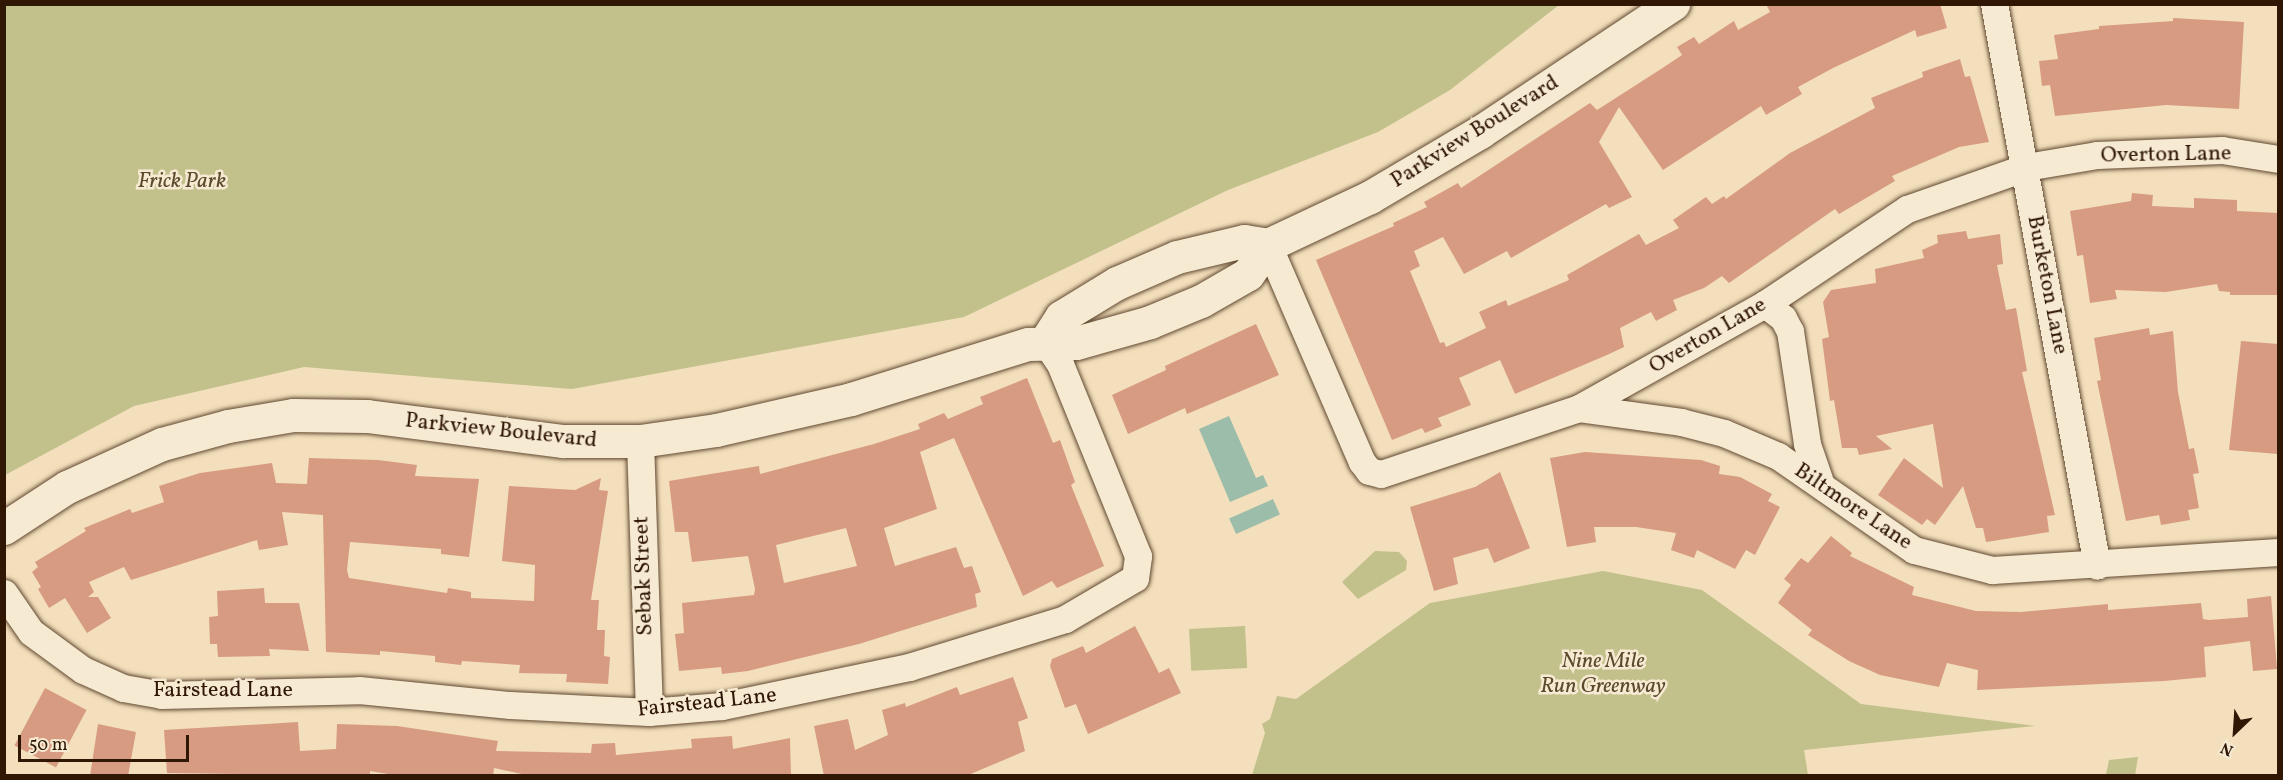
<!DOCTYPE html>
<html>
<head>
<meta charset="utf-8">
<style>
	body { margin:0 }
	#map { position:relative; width:2283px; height:780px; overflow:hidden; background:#f3dfbb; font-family:Vollkorn,serif }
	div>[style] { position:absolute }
	.green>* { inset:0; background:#c2c08b; transform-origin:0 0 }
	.water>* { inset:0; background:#9dbdab; transform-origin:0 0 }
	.building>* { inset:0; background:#d79b82; transform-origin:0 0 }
	.roads { filter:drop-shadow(0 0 2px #604932) drop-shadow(0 0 2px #604932) }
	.minor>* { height:27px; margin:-13.5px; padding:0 13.5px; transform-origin:13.5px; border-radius:13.5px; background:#f7ead3 }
	.tertiary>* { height:33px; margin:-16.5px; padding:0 16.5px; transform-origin:16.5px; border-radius:16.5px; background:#f7ead3 }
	span { translate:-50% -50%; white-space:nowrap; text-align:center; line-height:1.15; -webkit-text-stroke:5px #f7ead3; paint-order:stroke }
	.street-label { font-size:22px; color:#2f1704 }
	.park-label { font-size:22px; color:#5b4a2c; font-style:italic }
	.frame { position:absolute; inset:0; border:6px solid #2f1704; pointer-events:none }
	.north { position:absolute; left:2205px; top:702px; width:60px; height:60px; -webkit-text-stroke:4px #f7ead3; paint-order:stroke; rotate:205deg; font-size:16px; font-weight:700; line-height:24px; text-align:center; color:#2f1704 }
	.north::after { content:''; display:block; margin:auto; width:21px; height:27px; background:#2f1704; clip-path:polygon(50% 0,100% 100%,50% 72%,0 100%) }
	.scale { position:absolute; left:18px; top:735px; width:171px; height:27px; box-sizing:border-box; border:3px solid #2f1704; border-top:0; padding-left:8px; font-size:18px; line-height:21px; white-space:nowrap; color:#2f1704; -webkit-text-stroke:4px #f7ead3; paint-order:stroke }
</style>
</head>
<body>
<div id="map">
	<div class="green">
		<i style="clip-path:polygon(5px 4px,1559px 4px,1559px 5px,1450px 90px,1378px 132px,1228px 190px,964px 317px,572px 389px,304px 367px,134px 406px,5px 475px)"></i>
		<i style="clip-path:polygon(1375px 551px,1399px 552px,1407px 561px,1406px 570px,1358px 599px,1342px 582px)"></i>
		<i style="clip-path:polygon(1603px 571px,1702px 590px,1861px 704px,2035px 726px,1804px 750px,1808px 775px,1252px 775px,1265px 733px,1262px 724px,1270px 719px,1277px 696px,1296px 699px,1430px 603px)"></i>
		<i style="left:1245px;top:626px;width:42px;height:56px;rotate:87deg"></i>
		<i style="clip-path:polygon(2138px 757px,2135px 775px,2106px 775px,2109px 760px)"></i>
	</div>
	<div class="water">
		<i style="clip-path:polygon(1229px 416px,1256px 478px,1263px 475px,1268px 486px,1230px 502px,1199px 429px)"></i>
		<i style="left:1273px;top:499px;width:17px;height:48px;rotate:66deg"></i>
	</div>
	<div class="building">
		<i style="clip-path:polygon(1766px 4px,1940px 4px,1947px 28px,1917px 37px,1915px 30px,1833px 68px,1798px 87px,1802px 94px,1766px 115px,1761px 106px,1663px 170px,1619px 107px,1599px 142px,1632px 197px,1609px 208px,1606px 204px,1511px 258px,1507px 251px,1464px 274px,1443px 237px,1414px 251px,1420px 266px,1410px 271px,1440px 343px,1444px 342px,1446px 347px,1486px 328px,1479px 312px,1506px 300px,1508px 306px,1569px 280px,1567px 275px,1639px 234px,1646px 245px,1679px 228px,1673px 220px,1706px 197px,1712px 204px,1724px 196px,1726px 199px,1790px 153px,1875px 108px,1871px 98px,1923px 77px,1922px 72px,1960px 59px,1965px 77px,1970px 76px,1989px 142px,1959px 147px,1892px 176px,1895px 181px,1839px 214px,1835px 209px,1729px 283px,1722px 276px,1704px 288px,1673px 300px,1677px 310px,1656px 321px,1651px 312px,1620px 328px,1624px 347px,1607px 355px,1515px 394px,1500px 360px,1459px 378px,1471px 405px,1438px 418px,1442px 426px,1425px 433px,1422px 428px,1392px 440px,1316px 260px,1394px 226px,1393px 223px,1427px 207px,1424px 202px,1458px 183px,1461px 188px,1590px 103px,1597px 110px,1661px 69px,1682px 55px,1677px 47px,1694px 37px,1699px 44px,1734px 21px,1738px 30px,1770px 12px)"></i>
		<i style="clip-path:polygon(2173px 18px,2244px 22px,2239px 109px,2166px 105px,2055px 116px,2050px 85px,2042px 86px,2039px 61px,2058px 59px,2054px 35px,2099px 29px,2099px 26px,2173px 21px)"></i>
		<i style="clip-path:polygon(2132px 193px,2153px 195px,2152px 206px,2194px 208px,2194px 198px,2237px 200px,2237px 211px,2278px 213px,2278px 295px,2230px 295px,2230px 292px,2219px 291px,2217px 284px,2166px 292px,2115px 290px,2117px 299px,2090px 303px,2083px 255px,2077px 256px,2070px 211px,2131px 201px)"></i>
		<i style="clip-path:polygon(1966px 231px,1968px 239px,2000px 234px,2003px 264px,1997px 265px,2006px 310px,2016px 308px,2027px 371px,2022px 372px,2055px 515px,2047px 516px,2049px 532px,1986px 542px,1983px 528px,1976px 528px,1963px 486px,1935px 525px,1927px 519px,1922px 525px,1878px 495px,1904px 458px,1943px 488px,1933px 424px,1876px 436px,1892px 449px,1859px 455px,1857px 448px,1842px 448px,1834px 400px,1830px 401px,1822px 339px,1829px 337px,1823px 302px,1831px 290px,1876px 283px,1875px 269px,1924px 258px,1922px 250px,1938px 243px,1937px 235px)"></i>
		<i style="clip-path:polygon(1256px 324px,1279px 375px,1187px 414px,1185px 408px,1128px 434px,1112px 395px,1166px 370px,1165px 366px)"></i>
		<i style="clip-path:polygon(2149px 328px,2150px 335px,2173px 331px,2178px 392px,2189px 449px,2194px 448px,2199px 473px,2193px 474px,2199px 508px,2188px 510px,2190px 520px,2161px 525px,2159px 515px,2126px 521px,2097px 381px,2101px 380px,2094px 338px)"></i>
		<i style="clip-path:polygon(2241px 341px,2278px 344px,2278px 454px,2229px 450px)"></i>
		<i style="clip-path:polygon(evenodd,1027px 378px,1053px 443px,1060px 440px,1075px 482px,1071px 485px,1104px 566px,1057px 588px,1052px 581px,1023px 596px,954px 438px,920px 452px,937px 509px,884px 528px,895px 566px,956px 547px,964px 568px,972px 566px,981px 592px,975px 594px,977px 607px,859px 644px,748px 671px,722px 674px,721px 667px,679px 671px,675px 634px,684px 633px,682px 603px,754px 595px,755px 589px,748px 556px,692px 562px,688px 532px,675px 532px,669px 481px,759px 466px,760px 474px,874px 444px,920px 429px,918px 424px,944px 413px,948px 419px,983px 404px,980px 397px,1027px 378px,846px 528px,857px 566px,784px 583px,776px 545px,846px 528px)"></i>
		<i style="clip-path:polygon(1585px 452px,1701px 460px,1720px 466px,1719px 474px,1740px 477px,1772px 494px,1768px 501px,1780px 507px,1755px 555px,1746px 550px,1735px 569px,1697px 550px,1694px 558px,1671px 550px,1676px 533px,1636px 527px,1594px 527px,1596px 542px,1567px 547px,1550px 458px)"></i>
		<i style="clip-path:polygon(309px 458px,378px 460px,417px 465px,415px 476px,479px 479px,469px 557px,441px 554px,441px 549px,350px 542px,347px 570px,349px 578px,447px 593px,448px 588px,471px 592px,471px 598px,534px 601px,535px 565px,502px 561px,509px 486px,575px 490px,601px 478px,599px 490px,608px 491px,591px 600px,599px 600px,597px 630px,605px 630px,604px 656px,610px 657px,608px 684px,566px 682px,567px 674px,519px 673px,520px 665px,462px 661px,461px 665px,435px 662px,435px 656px,380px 651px,380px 655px,326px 652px,323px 515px,282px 512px,288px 545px,259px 550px,257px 540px,131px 580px,124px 567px,89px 582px,94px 592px,88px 597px,98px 597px,111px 618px,87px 633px,65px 598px,49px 608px,38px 589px,41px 587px,32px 572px,38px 567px,35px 562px,86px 531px,84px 528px,130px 509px,132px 513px,164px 502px,159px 486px,200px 473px,272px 463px,276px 483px,307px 484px)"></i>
		<i style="clip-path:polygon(1500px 472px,1530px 548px,1494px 563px,1488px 548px,1453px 558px,1458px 584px,1434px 591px,1410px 507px,1475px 487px)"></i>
		<i style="clip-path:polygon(1831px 536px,1852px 553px,1850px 556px,1914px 587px,1912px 595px,1976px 611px,2021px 612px,2108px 604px,2108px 610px,2201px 603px,2203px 619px,2209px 620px,2248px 617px,2247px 599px,2271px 596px,2277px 669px,2253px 671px,2250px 641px,2204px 647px,2206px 677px,2164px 681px,1977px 690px,1978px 670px,1947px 663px,1939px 687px,1880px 675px,1849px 661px,1808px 635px,1812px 630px,1778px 603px,1791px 585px,1784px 579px,1801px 558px,1808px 563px)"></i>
		<i style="clip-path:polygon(264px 588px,265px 603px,299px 603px,309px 651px,269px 649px,270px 656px,218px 657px,217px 644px,210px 644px,209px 617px,218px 616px,217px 591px)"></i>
		<i style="clip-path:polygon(1135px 626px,1159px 673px,1169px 668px,1181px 693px,1088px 734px,1076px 704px,1065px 708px,1050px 666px,1052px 659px,1083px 646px,1086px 653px)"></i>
		<i style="clip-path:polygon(1013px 677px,1028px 718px,1018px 722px,1025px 751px,966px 776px,824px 776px,814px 726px,848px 719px,855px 750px,888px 735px,882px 710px,905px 703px,906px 707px,957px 687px,960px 695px)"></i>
		<i style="left:45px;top:688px;width:47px;height:65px;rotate:28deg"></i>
		<i style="clip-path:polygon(298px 722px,300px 751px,336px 749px,337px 724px,397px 726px,498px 741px,496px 751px,591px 753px,592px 744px,615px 743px,616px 755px,692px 748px,691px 739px,732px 736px,733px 749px,790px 738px,791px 776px,531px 776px,494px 768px,493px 776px,400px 776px,370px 771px,370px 776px,167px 773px,164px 730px)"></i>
		<i style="clip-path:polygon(98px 724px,136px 732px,128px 776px,90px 776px)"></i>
	</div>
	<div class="roads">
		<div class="minor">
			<i style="left:1994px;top:4px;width:571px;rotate:79.61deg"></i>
			<i style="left:1268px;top:245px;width:236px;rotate:66.6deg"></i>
			<i style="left:1362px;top:462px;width:11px;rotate:52deg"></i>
			<i style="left:1369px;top:471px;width:12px;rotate:14deg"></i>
			<i style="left:1381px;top:474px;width:209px;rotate:-18.4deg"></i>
			<i style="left:1579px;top:408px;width:213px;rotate:-29.2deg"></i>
			<i style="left:1765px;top:304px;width:171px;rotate:-33.8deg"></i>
			<i style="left:1907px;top:209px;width:126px;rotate:-19.4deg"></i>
			<i style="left:2026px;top:167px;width:72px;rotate:-9.6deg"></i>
			<i style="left:2097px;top:155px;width:125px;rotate:-2.3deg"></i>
			<i style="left:2222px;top:150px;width:57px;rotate:9.1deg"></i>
			<i style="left:1765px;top:304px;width:23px;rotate:38deg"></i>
			<i style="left:1783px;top:318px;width:15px;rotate:62deg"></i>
			<i style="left:1790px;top:331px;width:114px;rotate:81.4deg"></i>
			<i style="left:1807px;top:444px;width:43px;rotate:71.1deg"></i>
			<i style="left:1579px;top:408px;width:103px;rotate:7.8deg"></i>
			<i style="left:1681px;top:422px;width:44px;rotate:14.3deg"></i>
			<i style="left:1724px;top:433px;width:59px;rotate:23.1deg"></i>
			<i style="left:1778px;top:456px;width:165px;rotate:34.7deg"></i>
			<i style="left:1914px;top:550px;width:81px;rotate:14.4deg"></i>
			<i style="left:1992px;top:570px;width:287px;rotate:-3.6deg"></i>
			<i style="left:640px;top:441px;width:271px;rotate:88.1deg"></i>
			<i style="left:4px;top:593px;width:47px;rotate:55.3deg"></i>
			<i style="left:31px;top:632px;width:64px;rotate:36.2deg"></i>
			<i style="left:83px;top:670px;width:44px;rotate:24.2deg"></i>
			<i style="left:123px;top:688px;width:39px;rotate:10deg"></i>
			<i style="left:161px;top:695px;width:198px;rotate:-1.4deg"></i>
			<i style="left:359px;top:690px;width:152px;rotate:5.7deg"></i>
			<i style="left:510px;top:705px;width:139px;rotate:2.9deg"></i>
			<i style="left:649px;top:712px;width:73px;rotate:-4.7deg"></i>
			<i style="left:722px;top:706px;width:191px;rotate:-11.8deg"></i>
			<i style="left:909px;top:667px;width:163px;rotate:-17.1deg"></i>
			<i style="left:1065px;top:619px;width:81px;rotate:-30.4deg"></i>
			<i style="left:1135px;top:578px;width:22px;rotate:-82deg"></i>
			<i style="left:1138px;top:556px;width:207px;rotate:-112.1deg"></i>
			<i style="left:1060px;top:364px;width:27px;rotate:-124deg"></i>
		</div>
		<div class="tertiary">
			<i style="left:1045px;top:342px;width:30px;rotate:-57deg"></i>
			<i style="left:1061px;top:317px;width:66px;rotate:-31.3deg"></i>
			<i style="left:1117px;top:283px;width:65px;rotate:-23.4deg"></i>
			<i style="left:1177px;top:257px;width:69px;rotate:-13.4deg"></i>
			<i style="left:1244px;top:241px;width:24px;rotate:9deg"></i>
			<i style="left:1268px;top:245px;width:113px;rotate:-25.2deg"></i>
			<i style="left:1370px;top:197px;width:128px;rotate:-30.6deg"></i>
			<i style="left:1480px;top:132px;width:232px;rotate:-33.6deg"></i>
			<i style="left:4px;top:528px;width:75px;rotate:-33.1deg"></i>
			<i style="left:67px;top:487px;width:104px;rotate:-24.4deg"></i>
			<i style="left:162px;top:444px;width:68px;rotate:-15.3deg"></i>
			<i style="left:228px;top:426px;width:66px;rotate:-9.6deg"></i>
			<i style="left:293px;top:415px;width:74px;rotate:0.8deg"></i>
			<i style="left:367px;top:416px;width:198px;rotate:7.3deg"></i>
			<i style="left:563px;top:441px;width:77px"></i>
			<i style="left:640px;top:441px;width:77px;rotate:-8.2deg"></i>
			<i style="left:716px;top:430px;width:139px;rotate:-12.9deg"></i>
			<i style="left:851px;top:399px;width:185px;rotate:-17.3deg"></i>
			<i style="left:1028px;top:344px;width:48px;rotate:-1.2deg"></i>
			<i style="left:1076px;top:343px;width:77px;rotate:-15.8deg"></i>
			<i style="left:1150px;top:322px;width:55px;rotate:-22.4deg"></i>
			<i style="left:1201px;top:301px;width:54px;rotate:-29.9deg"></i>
			<i style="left:1248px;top:274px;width:35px;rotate:-55deg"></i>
		</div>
	</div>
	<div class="street-label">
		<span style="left:1475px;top:132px;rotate:-32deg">Parkview Boulevard</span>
		<span style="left:2166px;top:155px;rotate:-1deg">Overton Lane</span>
		<span style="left:2047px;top:285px;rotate:79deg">Burketon Lane</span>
		<span style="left:1708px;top:336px;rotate:-30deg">Overton Lane</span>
		<span style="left:501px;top:431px;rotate:6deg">Parkview Boulevard</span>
		<span style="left:1853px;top:507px;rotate:34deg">Biltmore Lane</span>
		<span style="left:644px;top:576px;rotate:-92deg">Sebak Street</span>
		<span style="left:223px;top:691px">Fairstead Lane</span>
		<span style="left:707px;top:703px;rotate:-6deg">Fairstead Lane</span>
	</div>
	<div class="park-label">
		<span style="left:182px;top:182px">Frick Park</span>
		<span style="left:1603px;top:674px">Nine Mile<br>Run Greenway</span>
	</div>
	<div class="frame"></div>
	<div class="north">N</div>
	<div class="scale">50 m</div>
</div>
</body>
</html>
